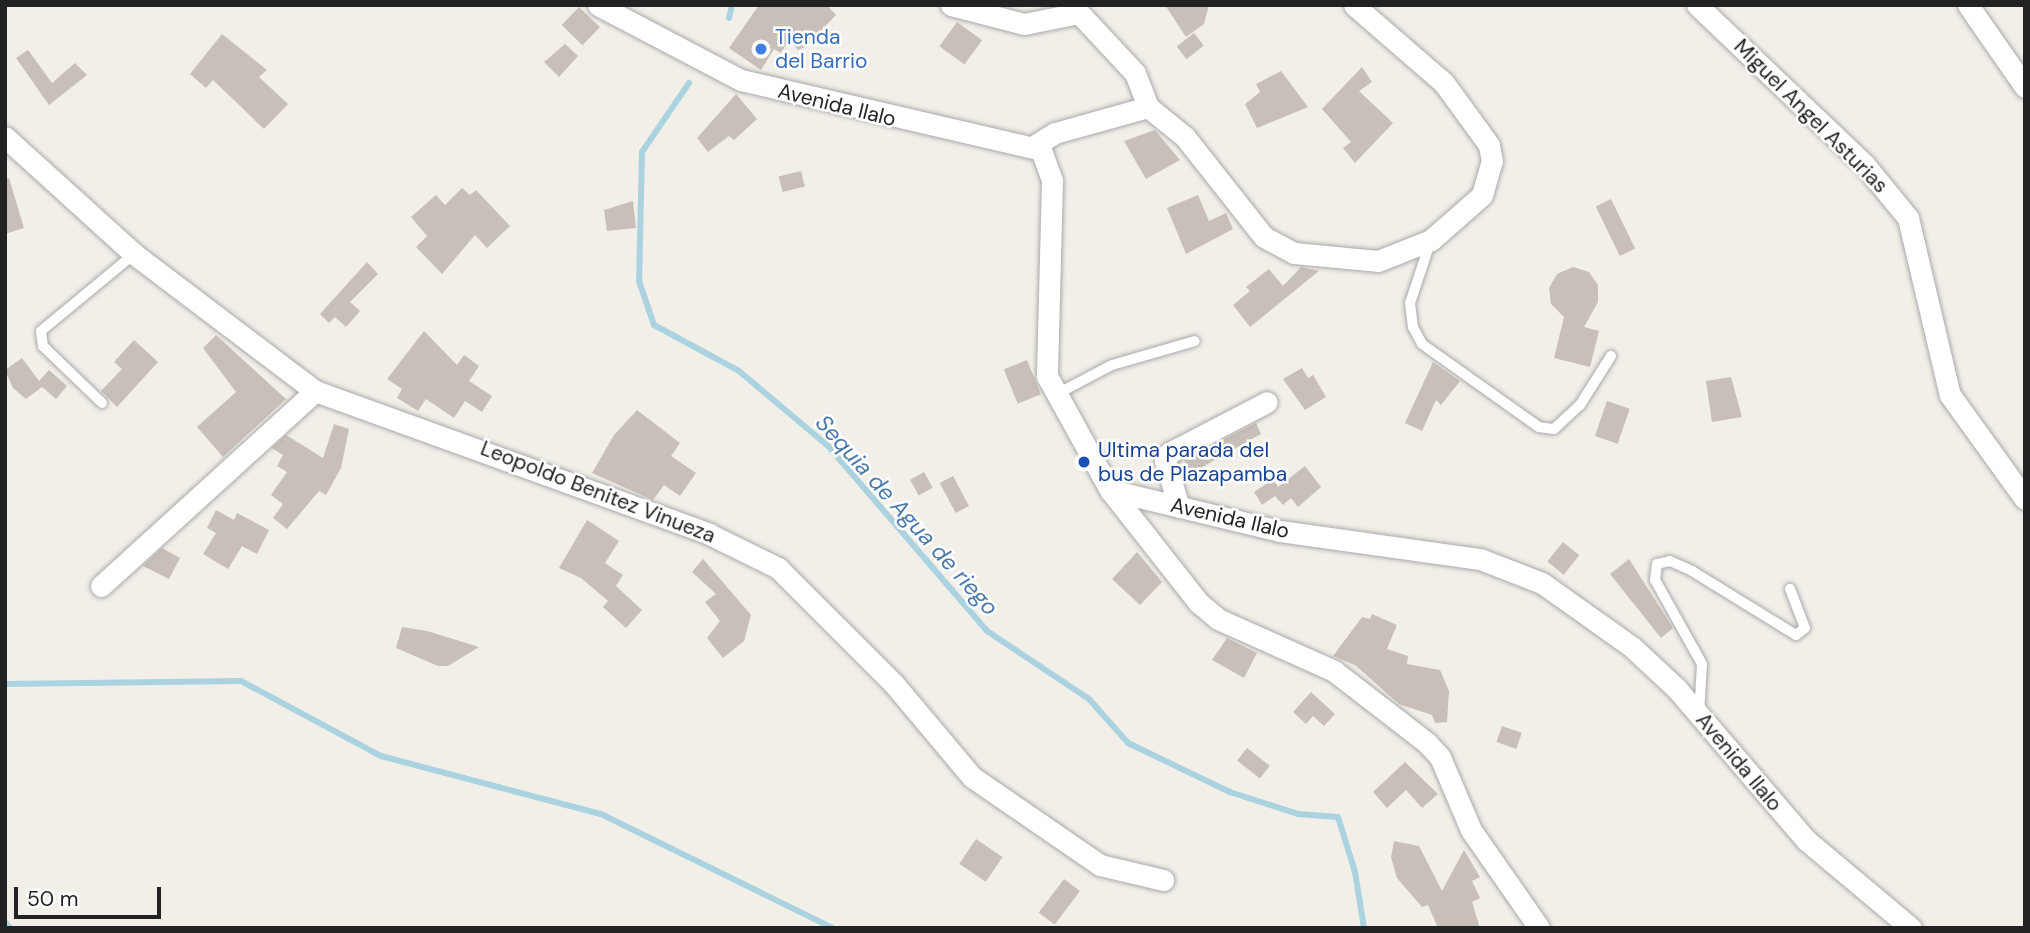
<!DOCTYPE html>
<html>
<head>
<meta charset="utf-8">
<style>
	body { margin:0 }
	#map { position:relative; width:2030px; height:933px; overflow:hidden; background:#f2efe9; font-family:"DM Sans",sans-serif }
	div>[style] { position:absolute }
	.stream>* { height:6px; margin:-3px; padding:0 3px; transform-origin:3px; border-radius:3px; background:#aad3df }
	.building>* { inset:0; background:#c7bfb8; transform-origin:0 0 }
	.roads { filter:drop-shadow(0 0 2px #a9a9a9) drop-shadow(0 0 2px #a9a9a9) }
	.lane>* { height:10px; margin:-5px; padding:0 5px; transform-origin:5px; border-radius:5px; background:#fff }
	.street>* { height:21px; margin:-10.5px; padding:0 10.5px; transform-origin:10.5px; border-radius:10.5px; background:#fff }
	.dots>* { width:19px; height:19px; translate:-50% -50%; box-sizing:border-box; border:4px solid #fff; border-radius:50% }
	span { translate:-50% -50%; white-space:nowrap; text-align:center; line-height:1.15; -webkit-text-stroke:5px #fff; paint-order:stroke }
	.shop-label { font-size:21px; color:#366cbe }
	.left { translate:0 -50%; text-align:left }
	.street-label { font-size:21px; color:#222 }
	.transit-label { font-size:21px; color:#164399 }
	.water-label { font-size:23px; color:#4a7aab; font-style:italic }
	.frame { position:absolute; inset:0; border:7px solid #222; pointer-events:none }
	.scale { position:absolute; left:14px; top:887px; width:147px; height:32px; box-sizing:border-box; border:4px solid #222; border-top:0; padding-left:9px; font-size:21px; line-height:24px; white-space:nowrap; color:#222; -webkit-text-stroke:5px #fff; paint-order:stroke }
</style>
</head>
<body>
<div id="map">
	<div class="stream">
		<i style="left:729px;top:18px;width:13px;rotate:-77deg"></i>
		<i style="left:689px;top:83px;width:83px;rotate:124.3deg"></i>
		<i style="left:642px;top:152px;width:129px;rotate:91.3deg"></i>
		<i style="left:639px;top:281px;width:46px;rotate:71.2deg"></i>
		<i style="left:654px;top:325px;width:97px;rotate:28.4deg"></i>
		<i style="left:739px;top:371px;width:116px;rotate:40.1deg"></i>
		<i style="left:828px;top:446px;width:244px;rotate:49.3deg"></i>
		<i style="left:987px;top:631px;width:123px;rotate:33.7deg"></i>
		<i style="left:1089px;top:699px;width:59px;rotate:48.4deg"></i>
		<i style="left:1128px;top:743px;width:113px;rotate:25.7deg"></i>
		<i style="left:1230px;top:792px;width:71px;rotate:17.9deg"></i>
		<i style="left:1298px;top:814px;width:40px;rotate:4.3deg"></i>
		<i style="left:1338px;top:817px;width:58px;rotate:72.8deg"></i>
		<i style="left:1355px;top:872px;width:57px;rotate:80.9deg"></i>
		<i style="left:5px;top:684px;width:236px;rotate:-0.7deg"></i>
		<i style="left:241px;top:681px;width:159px;rotate:28.2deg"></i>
		<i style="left:381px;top:756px;width:228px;rotate:14.8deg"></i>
		<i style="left:601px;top:814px;width:258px;rotate:26.2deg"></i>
		<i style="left:5px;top:922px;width:8px;rotate:50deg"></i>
	</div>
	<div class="building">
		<i style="clip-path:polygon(759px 5px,827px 5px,836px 15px,805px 47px,798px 50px,789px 40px,781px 53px,774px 49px,761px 70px,729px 48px)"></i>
		<i style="clip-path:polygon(1165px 5px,1209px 5px,1204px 24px,1186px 37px)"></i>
		<i style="left:579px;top:7px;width:29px;height:25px;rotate:44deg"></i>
		<i style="left:957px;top:22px;width:31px;height:30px;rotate:36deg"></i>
		<i style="left:1194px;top:33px;width:16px;height:22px;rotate:52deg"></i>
		<i style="clip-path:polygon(222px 34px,267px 70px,259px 77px,288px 104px,264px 129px,213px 80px,206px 88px,190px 74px)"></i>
		<i style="clip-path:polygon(565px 44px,578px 56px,559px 77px,544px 62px)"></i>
		<i style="clip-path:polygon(28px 50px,52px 83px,75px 63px,87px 75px,49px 105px,16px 58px)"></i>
		<i style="clip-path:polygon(1362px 67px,1372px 82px,1359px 91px,1393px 123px,1355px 163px,1343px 148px,1351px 142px,1322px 109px)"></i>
		<i style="clip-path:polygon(1281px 71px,1308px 107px,1257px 128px,1245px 104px,1260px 92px,1256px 84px)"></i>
		<i style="clip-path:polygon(736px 94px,757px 119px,734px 140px,729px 136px,708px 152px,697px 138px)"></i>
		<i style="clip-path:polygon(1155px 130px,1180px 160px,1146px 179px,1124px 141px)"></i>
		<i style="left:801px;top:171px;width:16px;height:23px;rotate:76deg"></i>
		<i style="clip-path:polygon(9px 178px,24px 228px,5px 234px,5px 179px)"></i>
		<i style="clip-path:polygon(462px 188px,470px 195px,476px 190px,510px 226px,487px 248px,475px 235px,442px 274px,416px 247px,427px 236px,411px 217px,436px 195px,445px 205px)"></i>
		<i style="clip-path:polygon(1198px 195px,1209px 221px,1226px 213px,1233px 229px,1186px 254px,1167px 208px)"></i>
		<i style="left:1611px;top:199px;width:55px;height:17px;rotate:64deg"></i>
		<i style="clip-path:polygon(633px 201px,636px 228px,607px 231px,604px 210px)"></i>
		<i style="clip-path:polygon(367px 262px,378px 274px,350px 302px,360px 311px,346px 327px,335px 317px,329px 323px,320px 314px)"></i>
		<i style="clip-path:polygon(1301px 267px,1319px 271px,1250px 327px,1233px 305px,1250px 291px,1246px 287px,1269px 269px,1283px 286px)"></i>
		<i style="clip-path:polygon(1573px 267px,1589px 272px,1598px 285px,1598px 302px,1584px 327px,1599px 331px,1590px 367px,1554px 358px,1564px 317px,1551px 304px,1549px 288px,1557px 274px)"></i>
		<i style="clip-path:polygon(424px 331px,457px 365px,464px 355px,479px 366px,469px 381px,492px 396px,482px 412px,465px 401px,454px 418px,426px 399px,418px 411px,397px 398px,402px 389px,387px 379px)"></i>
		<i style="clip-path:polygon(216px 335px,286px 399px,223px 457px,197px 427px,236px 392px,203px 348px)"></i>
		<i style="clip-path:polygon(134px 340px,158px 362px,117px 407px,101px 391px,122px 369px,114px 362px)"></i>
		<i style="clip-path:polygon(22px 358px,39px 381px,49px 370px,67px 386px,56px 399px,42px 387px,26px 399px,13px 388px,5px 370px)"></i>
		<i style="left:1027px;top:360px;width:37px;height:25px;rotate:68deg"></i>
		<i style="clip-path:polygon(1433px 362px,1460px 381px,1441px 405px,1436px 400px,1422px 431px,1405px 423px)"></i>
		<i style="clip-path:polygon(1302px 368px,1308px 378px,1313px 375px,1326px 397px,1305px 410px,1283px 379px)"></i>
		<i style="clip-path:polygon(1731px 377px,1742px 417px,1712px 422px,1706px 381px)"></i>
		<i style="left:1607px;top:401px;width:24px;height:37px;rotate:19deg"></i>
		<i style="clip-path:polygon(637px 410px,680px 443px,671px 456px,696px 473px,680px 496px,664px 485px,653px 500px,592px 473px,614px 435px)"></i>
		<i style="clip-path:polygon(1256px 423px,1261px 434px,1190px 474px,1184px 460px)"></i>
		<i style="clip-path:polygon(334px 424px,349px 429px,341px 468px,326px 495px,319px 491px,287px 529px,273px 518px,283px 504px,271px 495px,287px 472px,277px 466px,283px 455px,272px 448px,286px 435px,323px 458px)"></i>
		<i style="clip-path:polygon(1305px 466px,1321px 487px,1298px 507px,1291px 498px,1283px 505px,1275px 496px,1262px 505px,1254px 492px,1273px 479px,1278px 487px)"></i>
		<i style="left:924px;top:472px;width:18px;height:16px;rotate:61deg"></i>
		<i style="left:953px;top:476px;width:34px;height:15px;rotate:62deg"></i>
		<i style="clip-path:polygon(216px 510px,234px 520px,237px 513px,269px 530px,257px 554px,242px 546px,228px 569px,203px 554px,216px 533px,207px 528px)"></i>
		<i style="clip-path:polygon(587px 520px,619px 541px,605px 563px,623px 575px,616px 586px,642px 610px,626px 628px,603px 607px,608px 601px,581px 578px,559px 568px)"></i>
		<i style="left:1563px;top:542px;width:21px;height:25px;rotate:39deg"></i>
		<i style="clip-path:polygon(162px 548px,180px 558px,169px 579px,143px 566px)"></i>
		<i style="clip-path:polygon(1137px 552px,1162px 582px,1140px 605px,1112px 579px)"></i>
		<i style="clip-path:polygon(703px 559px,751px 615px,744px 641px,723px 658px,707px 638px,720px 621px,705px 602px,716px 594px,692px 572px)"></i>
		<i style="clip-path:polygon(1629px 559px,1673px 628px,1661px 638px,1610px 574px)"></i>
		<i style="clip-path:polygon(1372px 614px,1397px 625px,1387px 649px,1408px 656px,1407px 664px,1440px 670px,1449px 691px,1447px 722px,1435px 723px,1432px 715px,1399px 704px,1355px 665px,1333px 656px,1362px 617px,1370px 619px)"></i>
		<i style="clip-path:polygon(402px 627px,427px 631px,479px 647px,448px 666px,438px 666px,396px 648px)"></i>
		<i style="clip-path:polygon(1227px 638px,1257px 653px,1244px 678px,1212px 660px)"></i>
		<i style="clip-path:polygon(1311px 692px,1335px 714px,1324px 726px,1313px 716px,1306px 724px,1293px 712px)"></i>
		<i style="left:1502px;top:726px;width:21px;height:17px;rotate:19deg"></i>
		<i style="left:1247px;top:748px;width:29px;height:16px;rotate:38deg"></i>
		<i style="clip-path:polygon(1405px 762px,1438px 794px,1422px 808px,1406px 790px,1387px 808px,1373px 792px)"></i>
		<i style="left:976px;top:839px;width:32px;height:30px;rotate:34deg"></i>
		<i style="clip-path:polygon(1394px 841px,1419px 846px,1442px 891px,1464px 850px,1480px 877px,1472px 881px,1480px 898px,1472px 902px,1480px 928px,1438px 928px,1428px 905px,1422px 907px,1397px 878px,1391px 857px)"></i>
		<i style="left:1064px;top:879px;width:20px;height:42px;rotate:37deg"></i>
	</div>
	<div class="roads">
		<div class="lane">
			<i style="left:1431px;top:240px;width:66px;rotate:108.4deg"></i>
			<i style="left:1410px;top:303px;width:24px;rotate:83deg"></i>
			<i style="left:1413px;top:327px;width:19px;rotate:62deg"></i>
			<i style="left:1422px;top:344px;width:143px;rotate:35.4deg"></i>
			<i style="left:1539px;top:427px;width:15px;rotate:8deg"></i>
			<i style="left:1554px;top:429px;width:35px;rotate:-43deg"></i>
			<i style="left:1580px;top:405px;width:58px;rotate:-57.7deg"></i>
			<i style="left:1055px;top:395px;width:64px;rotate:-27.8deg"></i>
			<i style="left:1112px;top:365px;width:86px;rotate:-16.1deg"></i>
			<i style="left:102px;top:403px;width:82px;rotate:-136deg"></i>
			<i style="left:43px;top:346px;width:15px;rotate:-98deg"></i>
			<i style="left:41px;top:331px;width:121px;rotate:-39.6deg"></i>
			<i style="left:1699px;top:715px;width:51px;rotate:-86.6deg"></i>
			<i style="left:1702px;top:664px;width:96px;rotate:-119.2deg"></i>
			<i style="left:1655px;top:580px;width:16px;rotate:-83deg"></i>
			<i style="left:1657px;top:564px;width:13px;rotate:-13deg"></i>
			<i style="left:1670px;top:561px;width:24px;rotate:24deg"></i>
			<i style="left:1692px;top:571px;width:122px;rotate:31.6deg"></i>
			<i style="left:1796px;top:635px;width:11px;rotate:-38deg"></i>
			<i style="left:1805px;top:628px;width:42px;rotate:-111deg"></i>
		</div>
		<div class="street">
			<i style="left:598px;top:5px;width:161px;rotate:27.7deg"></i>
			<i style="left:741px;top:80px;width:308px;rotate:13.1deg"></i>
			<i style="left:1041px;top:150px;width:33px;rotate:70deg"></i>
			<i style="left:1052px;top:181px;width:195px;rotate:91.5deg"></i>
			<i style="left:1047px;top:376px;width:130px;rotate:61.1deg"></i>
			<i style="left:1110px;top:490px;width:175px;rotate:13.6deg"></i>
			<i style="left:1280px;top:531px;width:202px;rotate:8deg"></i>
			<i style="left:1480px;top:559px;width:66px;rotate:21.2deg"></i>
			<i style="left:1542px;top:583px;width:110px;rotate:35.4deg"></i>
			<i style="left:1632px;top:647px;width:62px;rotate:43deg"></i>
			<i style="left:1677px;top:689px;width:199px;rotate:49.5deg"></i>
			<i style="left:1806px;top:840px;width:137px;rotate:40deg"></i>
			<i style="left:951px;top:5px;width:75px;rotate:14.6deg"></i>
			<i style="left:1024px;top:24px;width:56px;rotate:-11.3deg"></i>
			<i style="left:1079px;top:13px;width:82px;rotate:47deg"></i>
			<i style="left:1135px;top:73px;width:36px;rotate:69deg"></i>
			<i style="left:1697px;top:5px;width:231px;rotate:43.6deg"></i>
			<i style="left:1864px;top:164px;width:70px;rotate:50.8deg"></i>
			<i style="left:1908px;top:218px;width:182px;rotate:76.7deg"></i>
			<i style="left:1950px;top:395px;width:128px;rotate:54.2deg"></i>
			<i style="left:1968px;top:5px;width:100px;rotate:55.2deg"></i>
			<i style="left:5px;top:137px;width:174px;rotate:42.2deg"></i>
			<i style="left:134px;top:254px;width:227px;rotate:37.1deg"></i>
			<i style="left:315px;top:391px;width:419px;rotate:19.9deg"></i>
			<i style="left:709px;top:534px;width:77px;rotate:26.2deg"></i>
			<i style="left:778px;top:568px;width:164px;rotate:45deg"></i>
			<i style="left:894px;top:684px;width:121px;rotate:50deg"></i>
			<i style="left:972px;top:777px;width:155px;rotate:34.5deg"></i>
			<i style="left:1100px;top:865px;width:65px;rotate:13.4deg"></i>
			<i style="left:1034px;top:146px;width:25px;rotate:-32deg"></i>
			<i style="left:1055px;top:133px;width:97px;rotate:-15.6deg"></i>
			<i style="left:1148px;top:107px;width:48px;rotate:39deg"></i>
			<i style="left:1185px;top:137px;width:127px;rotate:51.7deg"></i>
			<i style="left:1264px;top:237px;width:34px;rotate:28deg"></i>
			<i style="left:1294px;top:253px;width:84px;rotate:5.4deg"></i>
			<i style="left:1378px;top:261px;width:57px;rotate:-21.6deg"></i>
			<i style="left:1431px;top:240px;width:68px;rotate:-41.4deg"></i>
			<i style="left:1482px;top:195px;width:35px;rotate:-74deg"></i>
			<i style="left:1492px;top:161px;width:16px;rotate:-101deg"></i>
			<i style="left:1489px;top:145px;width:77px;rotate:-126deg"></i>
			<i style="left:1444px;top:83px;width:119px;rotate:-139.1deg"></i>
			<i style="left:1110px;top:490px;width:144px;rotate:51.8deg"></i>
			<i style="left:1199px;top:603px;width:25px;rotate:40deg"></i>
			<i style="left:1218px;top:619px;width:127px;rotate:24.1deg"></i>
			<i style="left:1334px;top:671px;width:118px;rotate:37.7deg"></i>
			<i style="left:1427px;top:743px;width:19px;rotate:47deg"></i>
			<i style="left:1440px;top:757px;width:79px;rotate:67deg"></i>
			<i style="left:1471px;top:830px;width:119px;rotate:55.2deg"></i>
			<i style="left:1179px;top:507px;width:48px;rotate:-106.9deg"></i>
			<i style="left:1165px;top:461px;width:9px;rotate:-63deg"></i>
			<i style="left:1169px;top:453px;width:110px;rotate:-27.5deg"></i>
			<i style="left:101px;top:586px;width:290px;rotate:-42.3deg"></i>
		</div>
	</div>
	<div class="dots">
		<i style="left:761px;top:49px;background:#3f7fe0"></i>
		<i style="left:1084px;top:462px;background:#1a4fb4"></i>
	</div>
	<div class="shop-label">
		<span class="left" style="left:775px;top:49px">Tienda<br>del Barrio</span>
	</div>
	<div class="street-label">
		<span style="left:837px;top:105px;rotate:14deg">Avenida Ilalo</span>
		<span style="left:1811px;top:116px;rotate:45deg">Miguel Angel Asturias</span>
		<span style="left:598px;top:492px;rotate:21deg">Leopoldo Benitez Vinueza</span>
		<span style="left:1230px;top:518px;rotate:13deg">Avenida Ilalo</span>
		<span style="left:1739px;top:762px;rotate:50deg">Avenida Ilalo</span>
	</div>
	<div class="transit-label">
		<span class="left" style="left:1098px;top:462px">Ultima parada del<br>bus de Plazapamba</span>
	</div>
	<div class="water-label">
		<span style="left:907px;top:515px;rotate:48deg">Sequia de Agua de riego</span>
	</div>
	<div class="frame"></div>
	<div class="scale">50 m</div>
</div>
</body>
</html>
